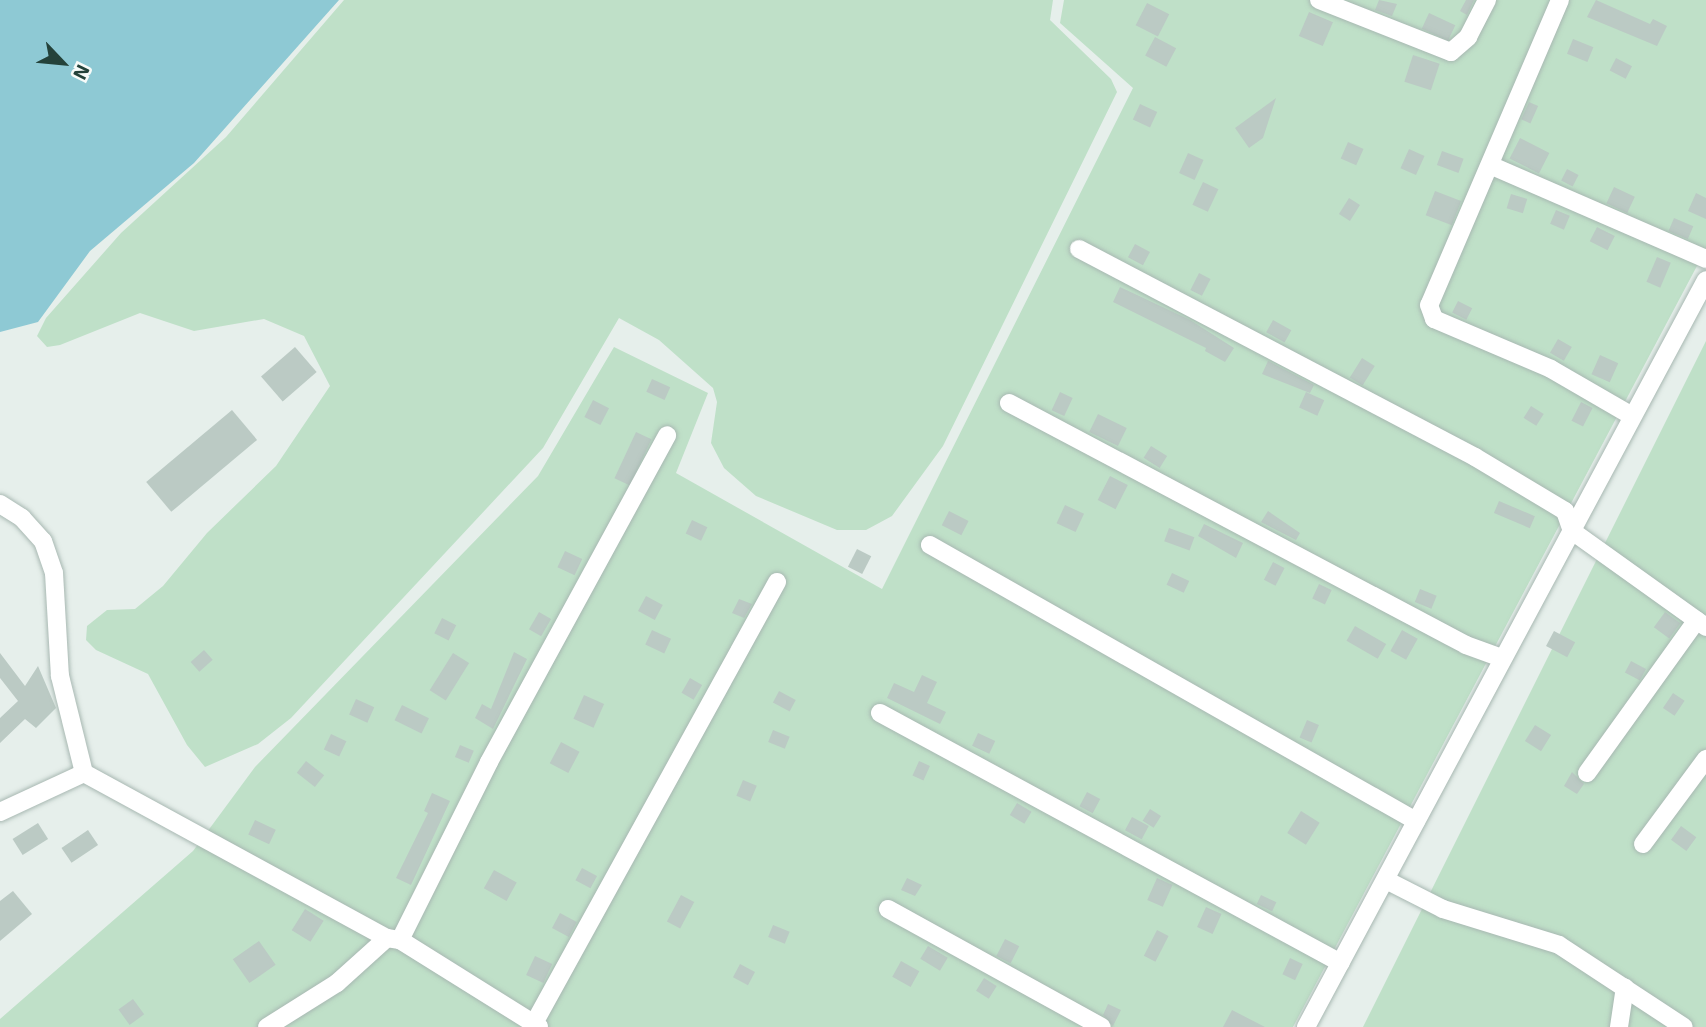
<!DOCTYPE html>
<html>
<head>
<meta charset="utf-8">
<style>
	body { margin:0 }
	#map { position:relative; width:1706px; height:1027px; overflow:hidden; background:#e6efeb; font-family:"Exo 2",sans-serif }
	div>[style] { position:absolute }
	.green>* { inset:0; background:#bfe0c8 }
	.water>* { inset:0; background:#8ec9d4 }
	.building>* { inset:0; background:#bbcac4; transform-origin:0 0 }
	.roads { filter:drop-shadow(0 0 2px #a8b8b2) drop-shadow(0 0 2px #a8b8b2) }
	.minor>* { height:18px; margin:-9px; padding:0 9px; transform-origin:9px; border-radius:9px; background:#fff }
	span { translate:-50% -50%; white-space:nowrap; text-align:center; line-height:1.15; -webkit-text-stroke:6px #f7fbf9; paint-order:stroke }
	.north { position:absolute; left:28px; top:28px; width:70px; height:70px; -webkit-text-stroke:5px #f7fbf9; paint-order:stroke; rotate:116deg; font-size:19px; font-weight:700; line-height:28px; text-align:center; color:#24423a }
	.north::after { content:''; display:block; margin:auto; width:24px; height:32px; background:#24423a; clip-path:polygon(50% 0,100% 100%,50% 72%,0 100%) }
</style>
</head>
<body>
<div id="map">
	<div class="green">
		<i style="clip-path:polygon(344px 0,1053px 0,1050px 20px,1111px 79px,1117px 92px,943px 446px,892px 516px,866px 530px,837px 530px,756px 496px,724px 468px,711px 443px,717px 402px,713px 388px,659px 340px,619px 318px,543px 448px,291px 718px,258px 744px,205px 767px,187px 745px,148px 674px,96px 650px,86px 640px,87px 626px,107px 610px,135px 609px,163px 586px,207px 533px,276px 466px,330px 386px,304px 336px,264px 319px,194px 331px,140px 313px,60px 345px,47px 347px,37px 336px,46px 318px,121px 233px,226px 137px)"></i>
		<i style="clip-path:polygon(1064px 0,1706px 0,1706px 249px,1293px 1027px,0 1027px,0 1019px,193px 851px,255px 767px,538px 476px,614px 347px,708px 393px,676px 473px,882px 589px,1133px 88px,1060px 23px)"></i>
		<i style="clip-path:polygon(1706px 341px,1706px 1027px,1363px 1027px)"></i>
	</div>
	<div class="water">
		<i style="clip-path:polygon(0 0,339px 0,194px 163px,90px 251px,38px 322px,0 332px)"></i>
	</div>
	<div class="building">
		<i style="clip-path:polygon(1379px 0,1397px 4px,1392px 16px,1375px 10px)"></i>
		<i style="clip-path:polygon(1466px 0,1474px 0,1467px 15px,1460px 11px)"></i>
		<i style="clip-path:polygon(1596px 0,1650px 24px,1653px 19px,1667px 26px,1657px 46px,1587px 17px)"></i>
		<i style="left:1147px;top:3px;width:25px;height:25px;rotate:27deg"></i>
		<i style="left:1309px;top:12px;width:26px;height:26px;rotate:23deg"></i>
		<i style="left:1429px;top:13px;width:29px;height:17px;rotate:25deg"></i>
		<i style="left:1155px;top:37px;width:24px;height:21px;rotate:28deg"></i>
		<i style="left:1573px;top:39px;width:22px;height:16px;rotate:22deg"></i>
		<i style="left:1413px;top:55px;width:28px;height:28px;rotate:18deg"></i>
		<i style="left:1616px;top:58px;width:18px;height:14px;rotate:27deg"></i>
		<i style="clip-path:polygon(1276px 98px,1263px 138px,1249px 148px,1235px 128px)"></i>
		<i style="left:1529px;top:102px;width:10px;height:19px;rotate:24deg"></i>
		<i style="left:1140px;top:104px;width:19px;height:17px;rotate:25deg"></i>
		<i style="left:1520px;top:138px;width:33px;height:23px;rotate:27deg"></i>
		<i style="left:1348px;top:142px;width:17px;height:18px;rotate:24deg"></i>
		<i style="left:1409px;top:149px;width:17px;height:21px;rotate:24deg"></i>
		<i style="left:1442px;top:151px;width:23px;height:15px;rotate:20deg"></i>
		<i style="left:1188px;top:153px;width:17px;height:22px;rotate:24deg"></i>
		<i style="left:1567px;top:169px;width:13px;height:13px;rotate:27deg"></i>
		<i style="left:1203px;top:182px;width:17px;height:25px;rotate:25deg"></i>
		<i style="left:1614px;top:187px;width:23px;height:18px;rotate:25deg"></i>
		<i style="left:1435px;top:191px;width:28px;height:26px;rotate:21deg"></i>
		<i style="clip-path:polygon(1696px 193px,1706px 198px,1706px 219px,1688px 211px)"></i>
		<i style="left:1511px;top:194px;width:17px;height:15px;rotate:17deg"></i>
		<i style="left:1349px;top:198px;width:13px;height:19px;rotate:32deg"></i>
		<i style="left:1556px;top:210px;width:15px;height:15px;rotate:23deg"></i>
		<i style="left:1674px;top:218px;width:21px;height:14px;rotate:23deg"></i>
		<i style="left:1597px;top:227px;width:20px;height:16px;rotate:27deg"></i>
		<i style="left:1135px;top:244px;width:17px;height:15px;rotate:28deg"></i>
		<i style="left:1657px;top:257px;width:15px;height:27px;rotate:23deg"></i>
		<i style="left:1199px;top:273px;width:13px;height:19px;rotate:27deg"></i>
		<i style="clip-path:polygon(1120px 287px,1190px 320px,1234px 348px,1225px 362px,1205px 351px,1206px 348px,1113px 302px)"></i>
		<i style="left:1458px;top:301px;width:16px;height:13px;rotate:27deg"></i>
		<i style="left:1273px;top:320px;width:21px;height:14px;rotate:29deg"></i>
		<i style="left:1558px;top:339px;width:16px;height:16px;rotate:30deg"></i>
		<i style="left:295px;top:347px;width:33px;height:45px;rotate:49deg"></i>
		<i style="left:1600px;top:355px;width:20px;height:21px;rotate:24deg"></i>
		<i style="left:1362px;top:358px;width:15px;height:23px;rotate:32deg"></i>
		<i style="clip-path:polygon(1268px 361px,1314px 385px,1310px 393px,1262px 374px)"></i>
		<i style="left:652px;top:379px;width:20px;height:14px;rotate:24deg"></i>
		<i style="left:1060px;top:392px;width:14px;height:20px;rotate:25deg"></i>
		<i style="left:1306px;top:392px;width:20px;height:17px;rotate:24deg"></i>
		<i style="left:593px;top:400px;width:18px;height:19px;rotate:27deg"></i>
		<i style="left:1581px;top:402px;width:13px;height:21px;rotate:27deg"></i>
		<i style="left:1531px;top:406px;width:15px;height:14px;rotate:32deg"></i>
		<i style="left:232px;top:410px;width:39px;height:112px;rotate:50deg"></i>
		<i style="left:1098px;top:414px;width:32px;height:20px;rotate:26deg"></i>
		<i style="left:636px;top:432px;width:17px;height:51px;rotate:25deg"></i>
		<i style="left:1151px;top:446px;width:19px;height:14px;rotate:32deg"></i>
		<i style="left:1110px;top:476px;width:20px;height:27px;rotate:27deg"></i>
		<i style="left:1499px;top:501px;width:39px;height:13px;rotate:23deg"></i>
		<i style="left:1065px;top:505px;width:21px;height:20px;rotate:25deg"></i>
		<i style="left:949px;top:511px;width:22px;height:16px;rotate:27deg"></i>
		<i style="clip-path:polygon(1268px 511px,1300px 533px,1296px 540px,1261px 522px)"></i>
		<i style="left:692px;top:520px;width:17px;height:15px;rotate:25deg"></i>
		<i style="clip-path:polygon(1204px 524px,1243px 543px,1236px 558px,1198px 536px)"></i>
		<i style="left:1169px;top:528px;width:27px;height:14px;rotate:20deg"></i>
		<i style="left:857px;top:549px;width:16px;height:20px;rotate:27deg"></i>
		<i style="left:565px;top:551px;width:19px;height:18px;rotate:25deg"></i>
		<i style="left:1273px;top:562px;width:13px;height:20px;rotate:27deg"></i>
		<i style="left:1172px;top:573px;width:19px;height:13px;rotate:25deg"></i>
		<i style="left:1319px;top:584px;width:14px;height:16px;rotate:25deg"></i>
		<i style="left:1420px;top:589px;width:18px;height:14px;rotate:22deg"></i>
		<i style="left:646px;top:596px;width:19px;height:17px;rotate:28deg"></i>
		<i style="clip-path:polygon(739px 599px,752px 604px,744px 618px,732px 613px)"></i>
		<i style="left:539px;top:612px;width:14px;height:20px;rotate:30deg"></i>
		<i style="left:1665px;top:612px;width:19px;height:19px;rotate:36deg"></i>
		<i style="left:442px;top:618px;width:16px;height:17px;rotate:27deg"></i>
		<i style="left:1355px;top:626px;width:36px;height:17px;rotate:30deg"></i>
		<i style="left:652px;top:630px;width:21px;height:16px;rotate:25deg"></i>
		<i style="left:1402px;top:630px;width:18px;height:24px;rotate:29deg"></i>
		<i style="left:1554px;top:631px;width:24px;height:17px;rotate:28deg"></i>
		<i style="left:204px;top:650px;width:13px;height:18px;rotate:48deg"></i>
		<i style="clip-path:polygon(514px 652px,527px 659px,493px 729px,475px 718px,482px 704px,491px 709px)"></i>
		<i style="clip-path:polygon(0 653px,25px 686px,38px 666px,56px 708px,36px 728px,25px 719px,0 743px,0 718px,18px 701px,0 678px)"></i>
		<i style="left:453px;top:653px;width:19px;height:44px;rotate:32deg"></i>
		<i style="left:1631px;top:661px;width:17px;height:13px;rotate:28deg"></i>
		<i style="clip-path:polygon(922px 675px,937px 682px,927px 703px,946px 712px,940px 724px,887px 698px,894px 683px,914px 692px)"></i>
		<i style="left:690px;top:678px;width:14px;height:17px;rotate:30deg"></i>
		<i style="left:779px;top:691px;width:19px;height:13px;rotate:28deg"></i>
		<i style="left:1673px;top:693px;width:14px;height:18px;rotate:34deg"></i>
		<i style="left:584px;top:695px;width:22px;height:26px;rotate:24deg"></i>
		<i style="left:356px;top:699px;width:20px;height:17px;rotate:24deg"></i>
		<i style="left:402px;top:705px;width:30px;height:17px;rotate:26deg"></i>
		<i style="left:1307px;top:720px;width:13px;height:19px;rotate:23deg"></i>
		<i style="left:1535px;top:725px;width:19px;height:19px;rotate:32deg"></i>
		<i style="left:773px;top:730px;width:18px;height:13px;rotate:22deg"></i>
		<i style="left:978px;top:733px;width:19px;height:14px;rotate:25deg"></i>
		<i style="left:331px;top:734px;width:17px;height:17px;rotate:25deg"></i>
		<i style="left:561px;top:742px;width:21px;height:24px;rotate:28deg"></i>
		<i style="left:460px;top:745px;width:15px;height:13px;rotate:23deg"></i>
		<i style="left:306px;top:761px;width:23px;height:15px;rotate:38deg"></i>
		<i style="left:919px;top:761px;width:12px;height:16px;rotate:24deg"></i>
		<i style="clip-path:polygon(1572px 772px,1584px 784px,1577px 794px,1564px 786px)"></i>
		<i style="left:743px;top:780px;width:15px;height:17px;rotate:23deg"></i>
		<i style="left:1087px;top:792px;width:15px;height:16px;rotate:28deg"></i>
		<i style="clip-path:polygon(432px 793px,450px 801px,411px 885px,396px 878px,428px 813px,424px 811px)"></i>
		<i style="left:1017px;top:803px;width:17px;height:14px;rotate:31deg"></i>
		<i style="left:1150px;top:809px;width:13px;height:14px;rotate:32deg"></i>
		<i style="left:1301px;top:811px;width:22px;height:26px;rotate:32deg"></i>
		<i style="left:1132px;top:817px;width:19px;height:15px;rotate:28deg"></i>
		<i style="left:255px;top:820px;width:23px;height:16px;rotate:25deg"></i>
		<i style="left:38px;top:823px;width:19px;height:30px;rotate:58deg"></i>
		<i style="left:1681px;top:826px;width:19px;height:17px;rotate:36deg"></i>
		<i style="left:88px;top:830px;width:18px;height:32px;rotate:56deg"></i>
		<i style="left:582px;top:868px;width:17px;height:14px;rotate:28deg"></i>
		<i style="left:494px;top:870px;width:26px;height:21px;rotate:29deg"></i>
		<i style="clip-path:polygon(907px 878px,922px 885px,915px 896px,901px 890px)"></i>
		<i style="left:1157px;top:878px;width:17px;height:24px;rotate:24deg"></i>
		<i style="clip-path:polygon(13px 891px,32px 914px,0 941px,0 901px)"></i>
		<i style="left:681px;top:895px;width:15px;height:30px;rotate:28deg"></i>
		<i style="left:1261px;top:895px;width:17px;height:10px;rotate:25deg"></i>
		<i style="left:1206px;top:907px;width:17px;height:22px;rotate:24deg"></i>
		<i style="left:305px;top:909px;width:22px;height:25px;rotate:32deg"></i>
		<i style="left:560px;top:913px;width:19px;height:17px;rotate:28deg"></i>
		<i style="left:773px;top:925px;width:18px;height:13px;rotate:22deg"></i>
		<i style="left:1157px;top:930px;width:13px;height:29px;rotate:27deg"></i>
		<i style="left:1005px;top:939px;width:16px;height:19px;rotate:27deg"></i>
		<i style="left:259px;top:941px;width:29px;height:32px;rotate:55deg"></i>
		<i style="left:928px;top:946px;width:23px;height:15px;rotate:31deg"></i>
		<i style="left:535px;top:956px;width:19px;height:21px;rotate:25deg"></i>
		<i style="left:1290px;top:958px;width:14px;height:18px;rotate:25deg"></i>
		<i style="left:901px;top:961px;width:21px;height:18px;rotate:29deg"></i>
		<i style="left:740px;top:964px;width:17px;height:15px;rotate:28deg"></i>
		<i style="left:984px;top:978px;width:15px;height:15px;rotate:32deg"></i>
		<i style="left:133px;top:999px;width:19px;height:18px;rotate:54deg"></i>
		<i style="clip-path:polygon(1108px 1004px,1121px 1010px,1113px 1026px,1103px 1015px)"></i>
		<i style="clip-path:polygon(1232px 1010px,1265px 1027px,1223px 1027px)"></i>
	</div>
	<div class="roads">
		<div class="minor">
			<i style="left:1319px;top:0;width:142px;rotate:21.5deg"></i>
			<i style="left:1451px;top:52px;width:23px;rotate:-41deg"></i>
			<i style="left:1468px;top:37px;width:42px;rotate:-62.8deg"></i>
			<i style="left:1560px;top:0;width:332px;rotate:113.2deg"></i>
			<i style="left:1429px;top:305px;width:15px;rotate:70deg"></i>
			<i style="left:1434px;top:319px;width:127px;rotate:23.1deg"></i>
			<i style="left:1551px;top:369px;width:94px;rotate:30.1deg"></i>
			<i style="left:1490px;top:165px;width:236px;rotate:23.5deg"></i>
			<i style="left:1079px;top:249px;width:447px;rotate:27.7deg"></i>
			<i style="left:1475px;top:457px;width:105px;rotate:31deg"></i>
			<i style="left:1565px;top:511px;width:21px;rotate:71deg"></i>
			<i style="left:1572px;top:531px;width:165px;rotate:35.6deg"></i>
			<i style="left:1009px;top:403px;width:517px;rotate:27.9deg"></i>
			<i style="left:1466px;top:645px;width:37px;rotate:20deg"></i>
			<i style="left:0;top:504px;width:26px;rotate:32deg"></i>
			<i style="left:22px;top:518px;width:31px;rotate:48deg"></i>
			<i style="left:43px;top:541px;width:34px;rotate:71deg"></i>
			<i style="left:54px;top:573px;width:103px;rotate:86.7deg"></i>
			<i style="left:60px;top:676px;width:100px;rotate:76.1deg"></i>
			<i style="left:930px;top:545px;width:559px;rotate:29.59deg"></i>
			<i style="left:880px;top:713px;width:524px;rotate:28.47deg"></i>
			<i style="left:84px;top:773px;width:345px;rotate:28.6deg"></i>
			<i style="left:387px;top:938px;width:13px;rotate:9deg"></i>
			<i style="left:400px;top:940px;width:164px;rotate:32deg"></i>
			<i style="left:1587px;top:773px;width:188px;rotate:-54.3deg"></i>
			<i style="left:0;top:812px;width:93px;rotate:-24.9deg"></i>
			<i style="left:1643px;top:844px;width:106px;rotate:-53.5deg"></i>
			<i style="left:1386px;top:880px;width:64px;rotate:27deg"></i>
			<i style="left:1443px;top:909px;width:121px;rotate:17.2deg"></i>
			<i style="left:1559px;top:945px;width:149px;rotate:33.3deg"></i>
			<i style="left:888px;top:909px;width:244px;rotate:28.9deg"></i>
			<i style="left:400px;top:940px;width:199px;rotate:-63.4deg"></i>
			<i style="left:489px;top:762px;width:372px;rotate:-61.4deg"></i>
			<i style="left:267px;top:1027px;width:83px;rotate:-32.2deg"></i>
			<i style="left:337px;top:983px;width:67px;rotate:-42deg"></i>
			<i style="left:532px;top:1027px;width:508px;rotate:-61.16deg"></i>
			<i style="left:1306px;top:1027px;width:847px;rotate:-61.83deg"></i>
			<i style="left:1619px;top:1027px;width:40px;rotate:-81.5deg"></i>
		</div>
	</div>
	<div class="north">N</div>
</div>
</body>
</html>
